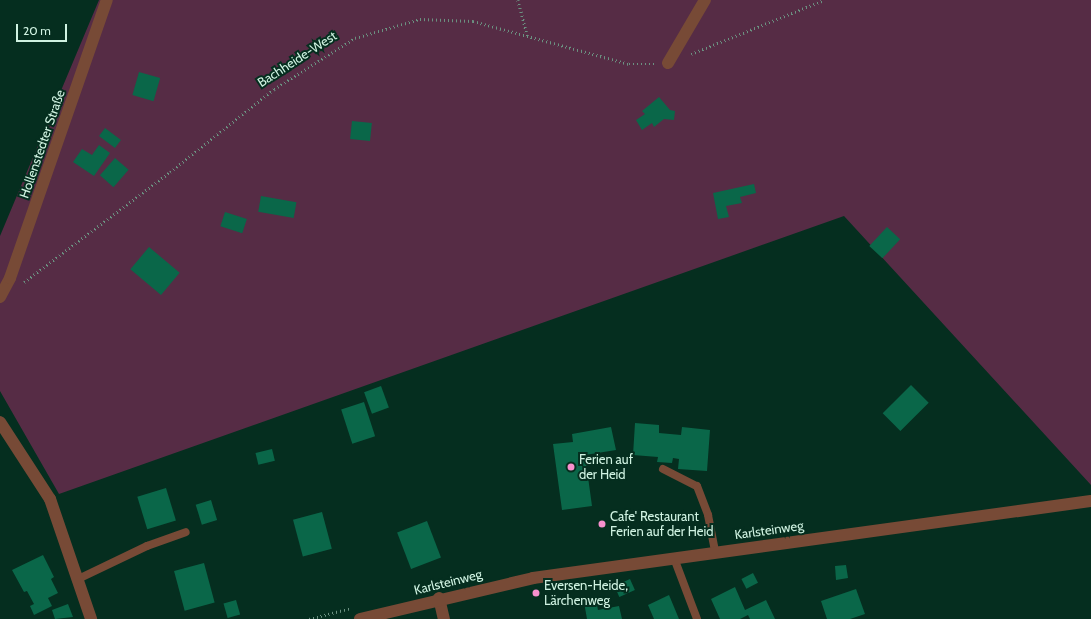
<!DOCTYPE html>
<html>
<head>
<meta charset="utf-8">
<style>
	body { margin:0 }
	#map { position:relative; width:1091px; height:619px; overflow:hidden; background:#052e1f; font-family:Cabin,sans-serif }
	div>[style] { position:absolute }
	.green>* { inset:0; background:#562c45 }
	.building>* { inset:0; background:#0a6749; transform-origin:0 0 }
	.path>* { height:2.5px; margin-top:-1.25px; transform-origin:0; background:repeating-linear-gradient(90deg,#6b9181 0 1px,transparent 0 4px) }
	.service>* { height:8px; margin:-4px; padding:0 4px; transform-origin:4px; border-radius:4px; background:#774a36 }
	.minor>* { height:12px; margin:-6px; padding:0 6px; transform-origin:6px; border-radius:6px; background:#774a36 }
	.tertiary>* { height:12px; margin:-6px; padding:0 6px; transform-origin:6px; border-radius:6px; background:#774a36 }
	.dots>* { width:11px; height:11px; translate:-50% -50%; box-sizing:border-box; border:2px solid #052e1f; border-radius:50% }
	span { translate:-50% -50%; white-space:nowrap; text-align:center; line-height:1.15; -webkit-text-stroke:4px #052e1f; paint-order:stroke }
	.street-label { font-size:13px; color:#d0f3e2 }
	.poi-label { font-size:13px; color:#d0f3e2 }
	.left { translate:0 -50%; text-align:left }
	.scale { position:absolute; left:16px; top:24px; width:51px; height:18px; box-sizing:border-box; border:2px solid #d0f3e2; border-top:0; padding-left:5px; font-size:12px; line-height:14px; white-space:nowrap; color:#d0f3e2; -webkit-text-stroke:3px #052e1f; paint-order:stroke }
</style>
</head>
<body>
<div id="map">
	<div class="green">
		<i style="clip-path:polygon(99px 0,1091px 0,1091px 485px,844px 216px,59px 494px,0 391px,0 236px)"></i>
	</div>
	<div class="building">
		<i style="left:139px;top:72px;width:22px;height:24px;rotate:16deg"></i>
		<i style="clip-path:polygon(659px 97px,670px 110px,675px 111px,674px 120px,664px 119px,654px 127px,652px 123px,642px 130px,636px 120px,645px 114px,642px 111px)"></i>
		<i style="left:352px;top:121px;width:20px;height:18px;rotate:6deg"></i>
		<i style="left:105px;top:128px;width:20px;height:10px;rotate:37deg"></i>
		<i style="clip-path:polygon(99px 145px,110px 153px,94px 176px,73px 162px,82px 149px,92px 155px)"></i>
		<i style="left:115px;top:158px;width:18px;height:23px;rotate:41deg"></i>
		<i style="clip-path:polygon(754px 184px,756px 193px,740px 197px,742px 203px,726px 206px,729px 217px,718px 219px,713px 193px)"></i>
		<i style="left:261px;top:196px;width:36px;height:16px;rotate:10deg"></i>
		<i style="left:225px;top:212px;width:23px;height:15px;rotate:18deg"></i>
		<i style="left:887px;top:227px;width:18px;height:26px;rotate:43deg"></i>
		<i style="left:149px;top:247px;width:40px;height:29px;rotate:40deg"></i>
		<i style="left:911px;top:385px;width:25px;height:40px;rotate:45deg"></i>
		<i style="left:381px;top:386px;width:23px;height:18px;rotate:70deg"></i>
		<i style="left:364px;top:402px;width:36px;height:24px;rotate:72deg"></i>
		<i style="clip-path:polygon(635px 423px,659px 425px,659px 433px,681px 435px,682px 427px,710px 430px,707px 471px,678px 469px,679px 459px,673px 458px,672px 463px,657px 462px,658px 457px,633px 455px)"></i>
		<i style="clip-path:polygon(611px 427px,616px 450px,585px 455px,592px 506px,562px 510px,553px 444px,573px 442px,572px 434px)"></i>
		<i style="left:272px;top:449px;width:12px;height:17px;rotate:76deg"></i>
		<i style="left:166px;top:488px;width:34px;height:30px;rotate:73deg"></i>
		<i style="left:211px;top:500px;width:21px;height:16px;rotate:73deg"></i>
		<i style="left:322px;top:512px;width:38px;height:30px;rotate:75deg"></i>
		<i style="left:427px;top:521px;width:39px;height:32px;rotate:69deg"></i>
		<i style="clip-path:polygon(43px 555px,54px 577px,51px 579px,58px 593px,48px 598px,52px 606px,34px 615px,30px 606px,34px 604px,27px 591px,24px 592px,12px 570px)"></i>
		<i style="left:204px;top:563px;width:41px;height:31px;rotate:75deg"></i>
		<i style="clip-path:polygon(846px 565px,848px 578px,836px 580px,835px 566px)"></i>
		<i style="left:753px;top:573px;width:11px;height:13px;rotate:63deg"></i>
		<i style="left:630px;top:579px;width:12px;height:17px;rotate:66deg"></i>
		<i style="clip-path:polygon(735px 587px,745px 610px,766px 600px,775px 619px,750px 619px,748px 615px,740px 619px,720px 619px,711px 599px)"></i>
		<i style="clip-path:polygon(856px 589px,865px 614px,850px 619px,827px 619px,821px 601px)"></i>
		<i style="clip-path:polygon(669px 595px,679px 619px,654px 619px,648px 605px)"></i>
		<i style="left:236px;top:600px;width:15px;height:13px;rotate:74deg"></i>
		<i style="clip-path:polygon(596px 600px,598px 610px,619px 606px,622px 619px,587px 619px,584px 602px)"></i>
		<i style="clip-path:polygon(68px 604px,73px 617px,55px 619px,52px 610px)"></i>
	</div>
	<div class="path">
		<i style="left:518px;top:0;width:38px;rotate:75deg"></i>
		<i style="left:691px;top:54px;width:144px;rotate:-22.1deg"></i>
		<i style="left:24px;top:282px;width:183px;rotate:-37deg"></i>
		<i style="left:170px;top:172px;width:133px;rotate:-38.6deg"></i>
		<i style="left:274px;top:89px;width:96px;rotate:-32.2deg"></i>
		<i style="left:355px;top:38px;width:68px;rotate:-16.3deg"></i>
		<i style="left:420px;top:19px;width:53px;rotate:2.2deg"></i>
		<i style="left:473px;top:21px;width:162px;rotate:15.4deg"></i>
		<i style="left:629px;top:64px;width:27px"></i>
		<i style="left:309px;top:619px;width:43px;rotate:-14.7deg"></i>
	</div>
	<div class="service">
		<i style="left:663px;top:469px;width:38px;rotate:27deg"></i>
		<i style="left:697px;top:486px;width:31px;rotate:69deg"></i>
		<i style="left:708px;top:515px;width:38px;rotate:79deg"></i>
		<i style="left:674px;top:558px;width:65px;rotate:69.3deg"></i>
		<i style="left:76px;top:580px;width:79px;rotate:-25.6deg"></i>
		<i style="left:147px;top:546px;width:41px;rotate:-19.7deg"></i>
	</div>
	<div class="minor">
		<i style="left:668px;top:63px;width:73px;rotate:-59.6deg"></i>
		<i style="left:0;top:297px;width:21px;rotate:-62deg"></i>
		<i style="left:10px;top:278px;width:294px;rotate:-70.8deg"></i>
		<i style="left:0;top:422px;width:92px;rotate:57deg"></i>
		<i style="left:50px;top:499px;width:127px;rotate:71.1deg"></i>
		<i style="left:439px;top:598px;width:22px;rotate:77deg"></i>
	</div>
	<div class="tertiary">
		<i style="left:360px;top:619px;width:178px;rotate:-13.3deg"></i>
		<i style="left:533px;top:578px;width:563px;rotate:-7.86deg"></i>
	</div>
	<div class="dots">
		<i style="left:571px;top:467px;background:#f790cd"></i>
		<i style="left:602px;top:524px;background:#f790cd"></i>
		<i style="left:536px;top:593px;background:#f790cd"></i>
	</div>
	<div class="street-label">
		<span style="left:297px;top:59px;rotate:-33deg">Bachheide-West</span>
		<span style="left:42px;top:144px;rotate:-71deg">Hollenstedter Straße</span>
		<span style="left:769px;top:530px;rotate:-8deg">Karlsteinweg</span>
		<span style="left:448px;top:582px;rotate:-14deg">Karlsteinweg</span>
	</div>
	<div class="poi-label">
		<span class="left" style="left:579px;top:467px">Ferien auf<br>der Heid</span>
		<span class="left" style="left:610px;top:524px">Cafe' Restaurant<br>Ferien auf der Heid</span>
		<span class="left" style="left:544px;top:593px">Eversen-Heide,<br>Lärchenweg</span>
	</div>
	<div class="scale">20 m</div>
</div>
</body>
</html>
